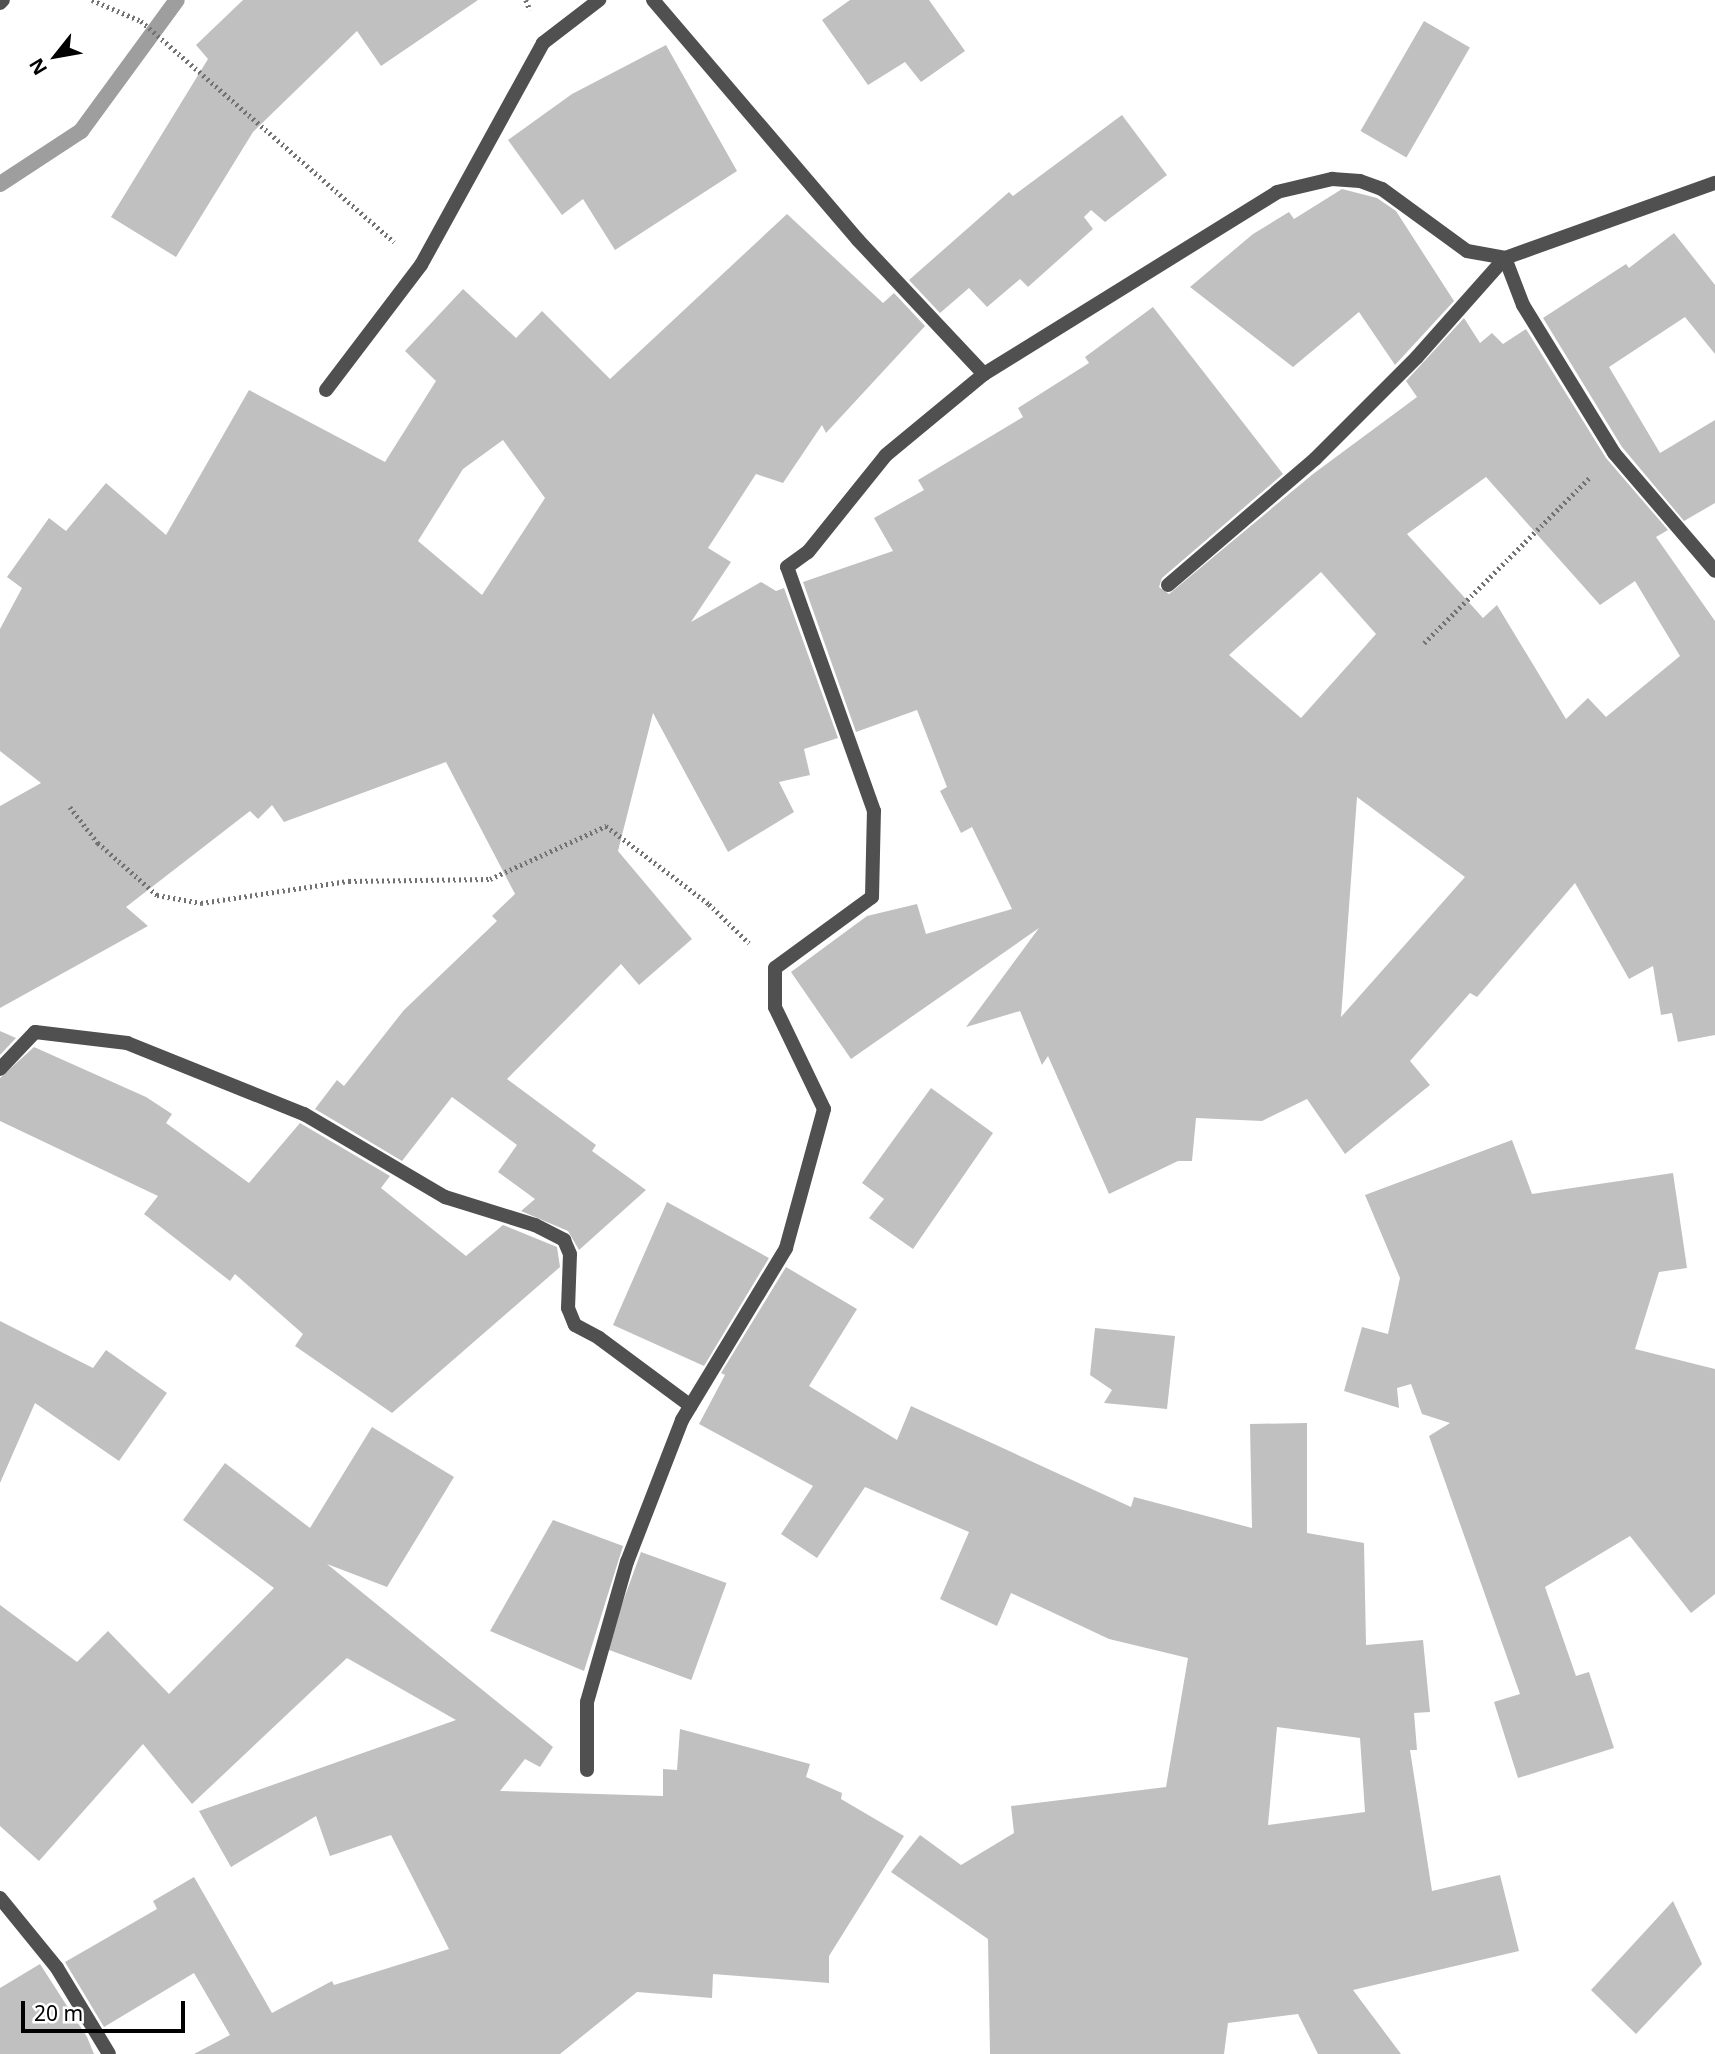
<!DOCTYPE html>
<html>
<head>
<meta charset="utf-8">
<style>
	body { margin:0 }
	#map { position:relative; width:1715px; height:2054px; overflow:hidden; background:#fff; font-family:"Noto Sans",sans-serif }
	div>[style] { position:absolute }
	.stream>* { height:16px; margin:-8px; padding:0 8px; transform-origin:8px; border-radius:8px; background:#9e9e9e }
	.building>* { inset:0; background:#c0c0c0; transform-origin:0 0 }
	.path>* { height:4.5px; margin-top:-2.25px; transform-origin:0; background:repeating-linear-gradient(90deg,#727272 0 2px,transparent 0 5.5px) }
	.minor>* { height:14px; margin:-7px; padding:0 7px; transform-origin:7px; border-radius:7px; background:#505050 }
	span { translate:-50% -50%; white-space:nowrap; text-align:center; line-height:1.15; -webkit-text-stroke:5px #fff; paint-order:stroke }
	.north { position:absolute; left:21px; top:21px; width:70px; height:70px; -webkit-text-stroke:5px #fff; paint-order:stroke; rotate:239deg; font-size:19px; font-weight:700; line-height:28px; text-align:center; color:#000 }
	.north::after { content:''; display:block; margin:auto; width:24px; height:32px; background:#000; clip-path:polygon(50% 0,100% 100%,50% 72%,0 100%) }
	.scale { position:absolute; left:21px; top:2001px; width:164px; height:32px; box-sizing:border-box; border:4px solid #000; border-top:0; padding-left:9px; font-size:21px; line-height:24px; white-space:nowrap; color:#000; -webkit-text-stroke:5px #fff; paint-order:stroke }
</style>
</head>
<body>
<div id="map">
	<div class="stream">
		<i style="left:0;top:184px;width:97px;rotate:-33.2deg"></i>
		<i style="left:81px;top:131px;width:162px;rotate:-53.8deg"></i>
	</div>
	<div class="building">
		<i style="clip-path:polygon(243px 0,478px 0,381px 66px,357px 31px,253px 132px,176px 257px,111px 217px,208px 59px,196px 45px)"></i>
		<i style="clip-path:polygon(850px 0,929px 0,965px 51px,921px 82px,905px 62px,868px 85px,822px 20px)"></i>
		<i style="left:1424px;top:21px;width:53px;height:127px;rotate:30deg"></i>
		<i style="clip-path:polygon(666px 45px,737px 171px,615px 250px,583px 199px,562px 215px,508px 140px,572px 94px)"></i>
		<i style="clip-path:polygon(1122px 115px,1167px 175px,1105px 222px,1091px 210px,1084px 217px,1093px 229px,1028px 287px,1020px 279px,987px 307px,969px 288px,940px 313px,909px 280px,1009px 192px,1013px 196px)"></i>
		<i style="clip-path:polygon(1342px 189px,1377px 198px,1396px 211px,1454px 301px,1395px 365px,1359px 312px,1293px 367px,1190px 287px,1253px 234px,1289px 212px,1294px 219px)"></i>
		<i style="clip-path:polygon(evenodd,787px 214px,883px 303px,894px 293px,925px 326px,826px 433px,822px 425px,783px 483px,756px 474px,708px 548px,731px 562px,691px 622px,761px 582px,776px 591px,784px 588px,838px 738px,804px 749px,810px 775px,779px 782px,794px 812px,728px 852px,653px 713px,618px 851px,692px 939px,639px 985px,621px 964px,507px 1079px,596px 1145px,592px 1151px,646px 1190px,579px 1250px,568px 1231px,521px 1211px,535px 1199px,498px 1172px,517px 1145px,452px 1097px,402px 1161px,315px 1109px,337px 1080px,344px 1086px,404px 1010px,497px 921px,492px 916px,515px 894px,446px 762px,284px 822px,272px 805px,258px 819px,250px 811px,126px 907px,148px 926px,0 1008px,0 806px,41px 783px,0 751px,0 629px,22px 588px,7px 577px,49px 518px,66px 531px,106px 483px,166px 535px,249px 390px,385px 462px,436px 381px,405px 351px,463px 289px,516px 338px,542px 311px,610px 379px,787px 214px,503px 440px,545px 498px,482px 595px,418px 541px,463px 469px,503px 440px)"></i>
		<i style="clip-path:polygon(1674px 233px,1715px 285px,1715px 354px,1685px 317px,1609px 367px,1660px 453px,1715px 420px,1715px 503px,1684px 521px,1622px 447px,1543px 318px,1626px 264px,1629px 268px)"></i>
		<i style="clip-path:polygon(evenodd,1153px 307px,1283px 474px,1162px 578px,1159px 587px,1169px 594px,1313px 474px,1417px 397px,1406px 381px,1464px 318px,1480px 343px,1492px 333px,1503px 344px,1526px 329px,1606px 458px,1668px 530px,1656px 537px,1715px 621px,1715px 1035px,1678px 1042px,1672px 1013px,1661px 1015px,1653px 966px,1629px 979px,1575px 883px,1477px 997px,1470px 993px,1410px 1061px,1430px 1085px,1345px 1154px,1307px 1099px,1262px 1121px,1196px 1118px,1192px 1161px,1178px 1161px,1109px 1194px,1048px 1056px,1042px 1065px,1020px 1011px,966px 1027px,1039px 928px,851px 1059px,791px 972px,867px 916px,917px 904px,926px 934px,1012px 909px,972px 827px,961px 833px,940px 791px,947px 787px,917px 710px,856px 732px,803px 582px,893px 551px,874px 518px,924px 490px,918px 480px,1023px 417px,1018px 408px,1089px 363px,1085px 357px,1153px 307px,1486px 477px,1600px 605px,1635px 581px,1680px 656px,1606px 717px,1588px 698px,1566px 719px,1497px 605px,1483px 618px,1407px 534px,1486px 477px,1153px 307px,1321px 572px,1376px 634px,1301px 718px,1229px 655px,1321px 572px,1153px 307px,1357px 797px,1465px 877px,1341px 1017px,1357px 797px)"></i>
		<i style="clip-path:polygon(0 1031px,16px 1038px,0 1055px)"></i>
		<i style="clip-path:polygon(34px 1047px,146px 1097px,172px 1114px,166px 1123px,249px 1183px,300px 1123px,390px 1176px,381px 1188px,466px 1256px,503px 1225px,557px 1247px,560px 1267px,392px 1413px,295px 1346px,303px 1334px,235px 1274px,230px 1281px,144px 1214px,158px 1196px,0 1121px,0 1078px)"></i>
		<i style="clip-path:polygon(931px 1088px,993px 1133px,913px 1249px,869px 1218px,884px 1199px,862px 1183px)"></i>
		<i style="clip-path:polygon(1512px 1140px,1532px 1194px,1673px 1173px,1687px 1268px,1659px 1272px,1635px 1349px,1715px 1369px,1715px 1594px,1691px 1613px,1630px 1536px,1545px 1587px,1576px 1676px,1589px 1672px,1614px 1748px,1518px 1778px,1494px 1702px,1520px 1694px,1429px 1436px,1450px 1423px,1422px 1414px,1411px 1384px,1397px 1388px,1399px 1408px,1344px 1391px,1362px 1327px,1388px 1334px,1400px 1278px,1365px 1195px)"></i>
		<i style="clip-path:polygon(667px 1202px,769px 1258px,704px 1366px,613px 1325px)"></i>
		<i style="clip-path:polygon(evenodd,786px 1267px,857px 1309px,809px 1386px,897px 1440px,911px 1406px,1131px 1507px,1134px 1497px,1252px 1528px,1250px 1424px,1307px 1423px,1307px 1533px,1364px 1543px,1366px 1645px,1423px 1640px,1430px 1712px,1414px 1713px,1417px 1750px,1410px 1750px,1432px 1891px,1500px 1875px,1519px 1951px,1353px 1990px,1401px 2054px,1318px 2054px,1298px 2014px,1228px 2023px,1224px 2054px,990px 2054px,988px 1939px,891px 1872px,920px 1835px,961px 1865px,1014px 1833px,1011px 1806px,1166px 1787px,1188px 1658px,1109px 1639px,1011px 1593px,997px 1626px,940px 1599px,969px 1532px,865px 1487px,817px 1558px,781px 1534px,813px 1486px,699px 1424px,725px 1375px,721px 1373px,786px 1267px,1277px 1727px,1360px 1738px,1365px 1812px,1268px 1825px,1277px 1727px)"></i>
		<i style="clip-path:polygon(0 1321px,93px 1368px,106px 1350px,167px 1393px,119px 1461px,35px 1403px,0 1483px)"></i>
		<i style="clip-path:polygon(1095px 1328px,1175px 1336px,1167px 1409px,1104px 1403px,1112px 1390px,1090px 1375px)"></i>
		<i style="clip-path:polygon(372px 1427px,454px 1477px,387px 1587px,327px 1564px,553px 1747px,540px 1767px,525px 1759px,500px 1791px,663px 1796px,663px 1769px,677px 1770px,680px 1729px,810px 1764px,806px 1777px,842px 1793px,841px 1799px,904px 1836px,829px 1956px,829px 1983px,713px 1974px,712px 1998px,637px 1992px,560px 2054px,194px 2054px,230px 2035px,194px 1973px,104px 2027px,65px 1962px,157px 1909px,153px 1901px,194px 1877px,272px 2013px,332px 1981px,334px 1985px,449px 1949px,391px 1835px,330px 1856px,316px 1816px,231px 1867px,199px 1811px,456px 1720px,347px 1658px,192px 1804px,143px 1744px,39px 1861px,0 1826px,0 1605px,77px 1662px,108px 1631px,169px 1694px,274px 1588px,183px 1520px,225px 1463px,310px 1528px)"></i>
		<i style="clip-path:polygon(553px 1520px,623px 1546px,584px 1671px,490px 1631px)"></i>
		<i style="left:641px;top:1552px;width:91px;height:103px;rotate:20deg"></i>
		<i style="clip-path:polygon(1673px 1901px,1702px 1964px,1636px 2034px,1591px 1990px)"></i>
		<i style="clip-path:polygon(40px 1964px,87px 2037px,94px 2054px,0 2054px,0 1988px)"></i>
	</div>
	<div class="path">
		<i style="left:92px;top:0;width:53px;rotate:23.2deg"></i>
		<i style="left:141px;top:21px;width:336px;rotate:41.1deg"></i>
		<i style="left:526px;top:0;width:11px;rotate:68deg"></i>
		<i style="left:1424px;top:643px;width:233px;rotate:-45deg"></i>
		<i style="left:70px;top:807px;width:46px;rotate:52.1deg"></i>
		<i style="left:98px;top:843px;width:79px;rotate:41.4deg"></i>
		<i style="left:157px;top:895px;width:45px;rotate:10.3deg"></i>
		<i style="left:201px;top:903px;width:150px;rotate:-8.5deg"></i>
		<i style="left:349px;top:881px;width:141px;rotate:-0.8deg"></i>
		<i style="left:490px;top:879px;width:128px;rotate:-24.6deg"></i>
		<i style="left:606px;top:826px;width:129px;rotate:37.1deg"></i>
		<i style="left:709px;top:904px;width:56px;rotate:44.3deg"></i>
	</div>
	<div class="minor">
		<i style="left:653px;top:0;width:316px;rotate:49.5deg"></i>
		<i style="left:858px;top:240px;width:184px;rotate:46.8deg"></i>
		<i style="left:0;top:3px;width:4px;rotate:-45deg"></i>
		<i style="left:326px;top:390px;width:157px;rotate:-52.8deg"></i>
		<i style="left:421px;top:265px;width:253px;rotate:-61.2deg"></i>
		<i style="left:543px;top:43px;width:71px;rotate:-37.5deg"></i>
		<i style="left:1168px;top:585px;width:194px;rotate:-40.6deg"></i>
		<i style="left:1315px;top:459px;width:144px;rotate:-45deg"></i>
		<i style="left:1417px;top:357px;width:132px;rotate:-48.4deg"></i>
		<i style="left:1505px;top:258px;width:223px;rotate:-19.7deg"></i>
		<i style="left:0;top:1069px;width:51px;rotate:-46.6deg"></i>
		<i style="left:35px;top:1032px;width:93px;rotate:6.8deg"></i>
		<i style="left:127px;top:1043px;width:191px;rotate:21.9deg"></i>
		<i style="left:304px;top:1114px;width:164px;rotate:30.5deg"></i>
		<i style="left:445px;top:1197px;width:94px;rotate:17.3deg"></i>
		<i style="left:535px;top:1225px;width:33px;rotate:27deg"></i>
		<i style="left:564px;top:1240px;width:15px;rotate:67deg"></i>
		<i style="left:570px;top:1254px;width:54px;rotate:92.1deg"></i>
		<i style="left:568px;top:1308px;width:18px;rotate:68deg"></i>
		<i style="left:575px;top:1325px;width:27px;rotate:28deg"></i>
		<i style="left:599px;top:1338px;width:114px;rotate:36.5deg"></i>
		<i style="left:587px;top:1770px;width:68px;rotate:-90deg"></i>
		<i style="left:587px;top:1702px;width:146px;rotate:-74.1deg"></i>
		<i style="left:627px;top:1562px;width:152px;rotate:-68.8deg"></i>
		<i style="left:682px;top:1420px;width:201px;rotate:-58.8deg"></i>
		<i style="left:786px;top:1248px;width:144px;rotate:-74.7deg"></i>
		<i style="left:824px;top:1109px;width:113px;rotate:-115.7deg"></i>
		<i style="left:775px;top:1007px;width:39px;rotate:-90deg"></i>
		<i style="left:775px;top:968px;width:120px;rotate:-36.2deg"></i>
		<i style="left:872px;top:897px;width:86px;rotate:-88.7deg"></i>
		<i style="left:874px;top:811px;width:259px;rotate:-109.6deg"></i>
		<i style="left:787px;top:567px;width:26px;rotate:-36deg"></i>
		<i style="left:808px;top:552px;width:124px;rotate:-51.2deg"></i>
		<i style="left:886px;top:455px;width:127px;rotate:-39.6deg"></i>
		<i style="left:984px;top:374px;width:345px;rotate:-31.8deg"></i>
		<i style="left:1277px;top:192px;width:57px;rotate:-13.3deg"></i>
		<i style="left:1332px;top:179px;width:28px;rotate:4deg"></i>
		<i style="left:1360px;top:181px;width:23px;rotate:20deg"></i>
		<i style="left:1382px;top:189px;width:105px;rotate:36.1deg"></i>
		<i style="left:1467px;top:251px;width:39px;rotate:10deg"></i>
		<i style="left:1505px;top:258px;width:50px;rotate:69deg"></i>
		<i style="left:1523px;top:305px;width:174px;rotate:58.4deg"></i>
		<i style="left:1614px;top:453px;width:155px;rotate:49.4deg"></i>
		<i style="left:0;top:1898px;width:90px;rotate:50.8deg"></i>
		<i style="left:57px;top:1968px;width:100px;rotate:58.8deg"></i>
	</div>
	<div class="north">N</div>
	<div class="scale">20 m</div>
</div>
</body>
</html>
